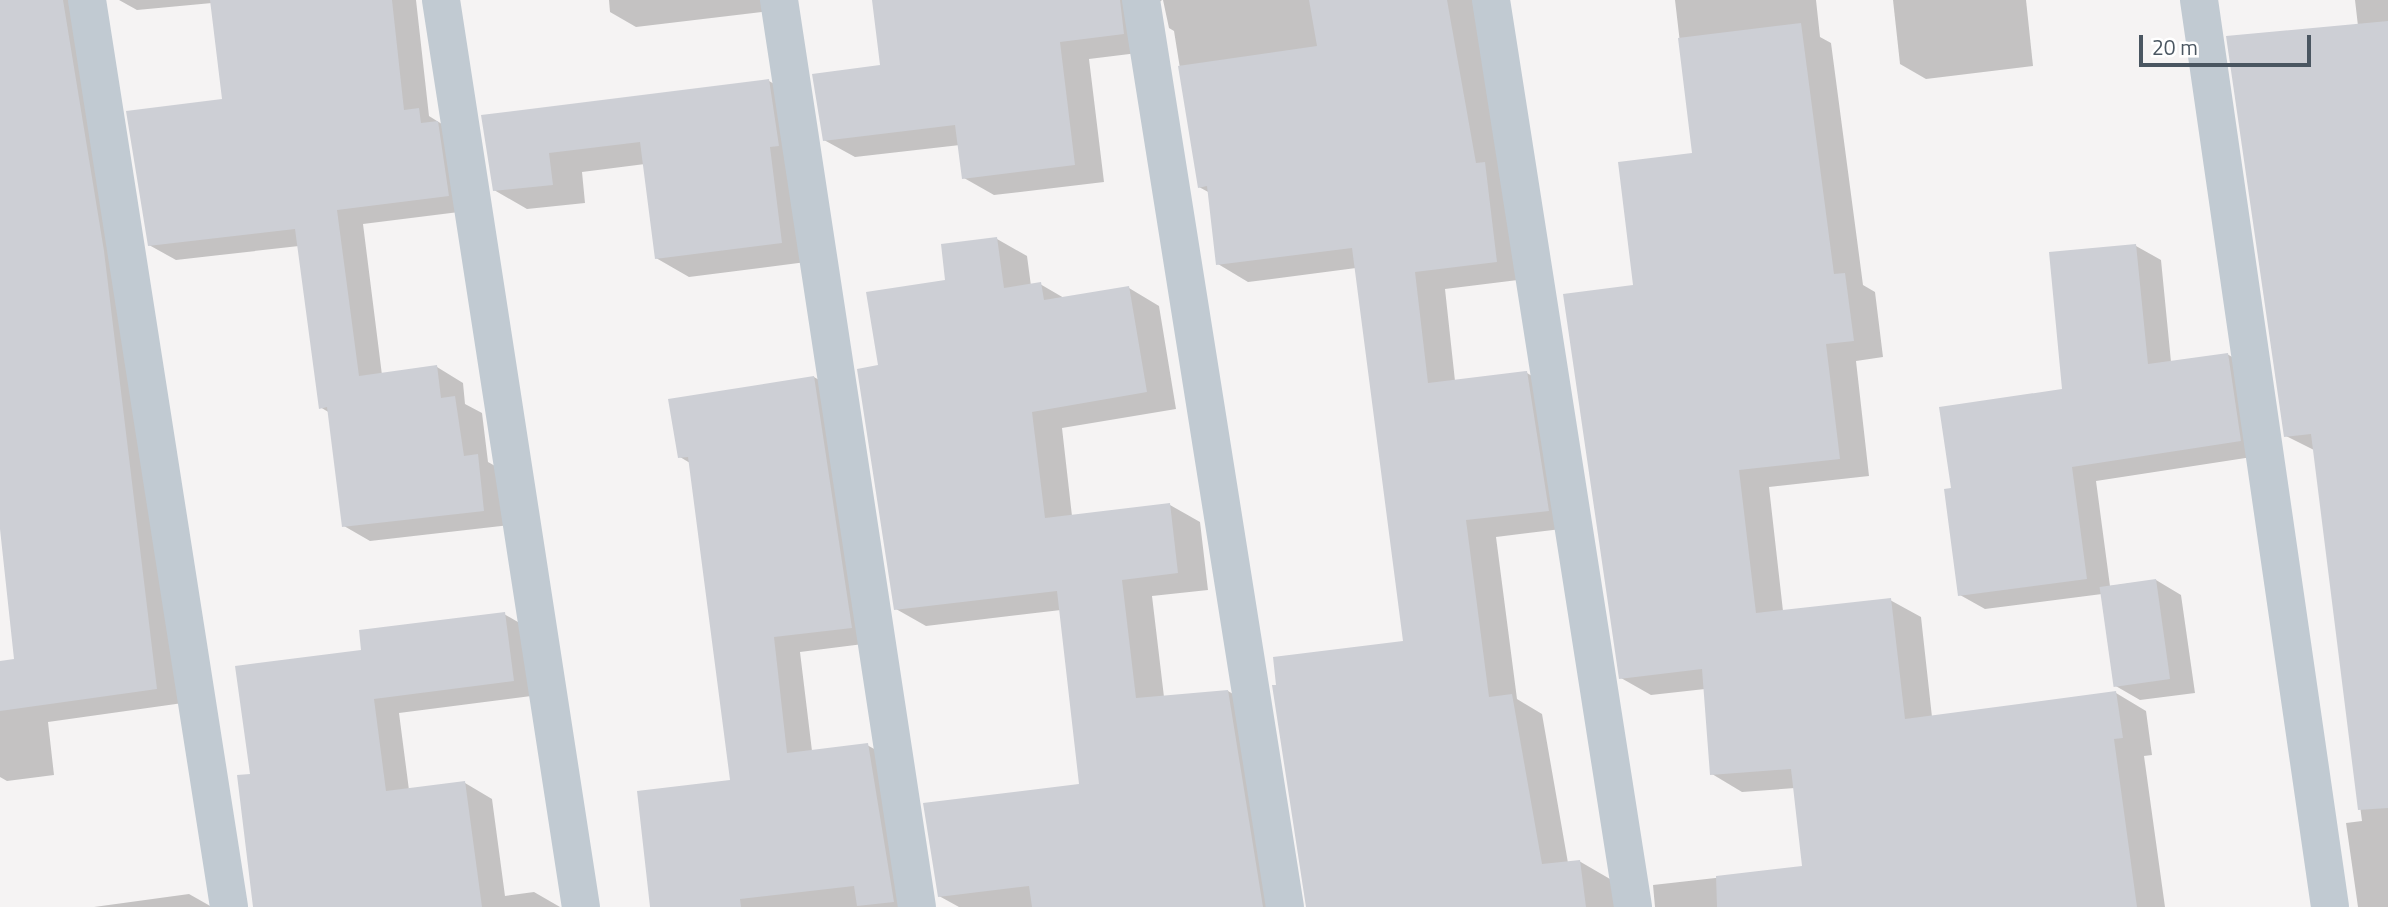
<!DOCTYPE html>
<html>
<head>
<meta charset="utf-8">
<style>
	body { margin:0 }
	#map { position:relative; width:2388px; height:907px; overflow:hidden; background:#f5f3f3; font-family:"Titillium Web",sans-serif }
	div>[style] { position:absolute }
	.shadow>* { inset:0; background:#0003 }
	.building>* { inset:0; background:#cdcfd5; transform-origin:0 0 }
	.street>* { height:38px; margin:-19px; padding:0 19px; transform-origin:19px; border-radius:19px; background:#c1cad2 }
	span { translate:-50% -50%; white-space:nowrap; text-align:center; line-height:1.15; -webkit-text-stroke:7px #fff; paint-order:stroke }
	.scale { position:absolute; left:2139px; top:35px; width:172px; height:32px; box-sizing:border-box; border:4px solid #4a5661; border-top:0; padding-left:9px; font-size:21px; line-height:24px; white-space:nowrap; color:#4a5661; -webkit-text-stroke:5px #fff; paint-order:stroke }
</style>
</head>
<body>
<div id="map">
	<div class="shadow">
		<i style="clip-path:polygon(0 0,99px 0,183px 703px,48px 722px,54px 775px,7px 781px,0 777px,0 663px,16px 661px)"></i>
		<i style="clip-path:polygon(119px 0,416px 0,429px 116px,445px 126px,475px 210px,363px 224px,382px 375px,437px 367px,463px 383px,465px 404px,482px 413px,488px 462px,504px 471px,510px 525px,370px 541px,344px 526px,330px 413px,320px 407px,299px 246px,176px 260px,149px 245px,224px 100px,212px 3px,137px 10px)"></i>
		<i style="clip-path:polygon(609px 0,777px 0,779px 10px,636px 27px,610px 12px)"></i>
		<i style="clip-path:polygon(968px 0,1162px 0,1151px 9px,1154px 51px,1089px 59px,1104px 182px,994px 195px,964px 178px,960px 145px,855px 157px,824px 140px,975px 56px)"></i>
		<i style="clip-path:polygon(1163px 0,1473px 0,1526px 279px,1445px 289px,1455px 381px,1527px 373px,1557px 391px,1578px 527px,1496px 537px,1517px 699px,1542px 714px,1568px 863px,1579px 861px,1610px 879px,1637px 907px,1307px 907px,1405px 643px,1356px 268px,1248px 282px,1218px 264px,1210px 193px,1199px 187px,1174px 31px,1169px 28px)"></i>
		<i style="clip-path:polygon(1675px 0,1816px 0,1820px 37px,1831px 43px,1863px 285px,1875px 292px,1883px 357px,1856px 361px,1869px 476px,1769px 487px,1783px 611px,1890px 600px,1921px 617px,1932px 717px,2116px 693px,2146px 711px,2152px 755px,2144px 756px,2165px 907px,1655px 907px,1653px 885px,1804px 868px,1795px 788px,1742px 792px,1712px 774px,1705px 689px,1651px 695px,1621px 678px,1635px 287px,1693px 155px)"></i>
		<i style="clip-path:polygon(1893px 0,2026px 0,2033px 66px,1926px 79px,1900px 64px)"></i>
		<i style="clip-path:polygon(2355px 0,2388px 0,2388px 907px,2358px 907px,2346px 823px,2362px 821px,2314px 450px,2286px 436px,2358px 26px)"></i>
		<i style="clip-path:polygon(769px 81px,802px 100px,814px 261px,689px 277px,656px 258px,645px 164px,582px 172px,585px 203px,527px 209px,494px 190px,483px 117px)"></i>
		<i style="clip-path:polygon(997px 239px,1027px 256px,1031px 286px,1040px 284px,1064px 298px,1129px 288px,1159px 306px,1176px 409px,1062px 428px,1072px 516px,1170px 505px,1200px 522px,1208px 590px,1152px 596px,1164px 697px,1228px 691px,1258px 709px,1290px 907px,959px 907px,939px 896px,1081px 785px,1061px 610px,926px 626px,896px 609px,880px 367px,947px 282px)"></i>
		<i style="clip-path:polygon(2136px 246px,2161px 260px,2171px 362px,2227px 354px,2253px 369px,2265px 455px,2096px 481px,2110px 586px,2156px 580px,2181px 595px,2195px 693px,2140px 700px,2114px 685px,2102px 594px,1985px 609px,1960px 595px,1953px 489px,2064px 391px)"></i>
		<i style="clip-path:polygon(814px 377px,841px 393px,879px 642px,800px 652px,812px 751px,867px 745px,894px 760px,919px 907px,652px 907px,731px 781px,690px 463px,680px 457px)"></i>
		<i style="clip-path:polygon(504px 614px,530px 629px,539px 695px,399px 713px,409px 790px,465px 783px,492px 799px,505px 896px,534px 892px,560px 907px,403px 907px,252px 775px,363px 651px)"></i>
		<i style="clip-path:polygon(189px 894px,212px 907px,94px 907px)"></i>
	</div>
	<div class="building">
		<i style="clip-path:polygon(0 0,63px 0,104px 251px,157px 689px,0 711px,0 661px,14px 659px,0 529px)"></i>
		<i style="clip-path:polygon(210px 0,392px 0,404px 110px,419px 108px,421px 123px,438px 121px,449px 196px,337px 210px,359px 376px,437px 365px,441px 398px,455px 396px,464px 456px,478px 454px,484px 511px,342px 527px,327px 407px,319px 409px,295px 229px,148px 246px,126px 111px,222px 99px)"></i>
		<i style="clip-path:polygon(872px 0,1120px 0,1124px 34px,1060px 42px,1075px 165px,962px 179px,955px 125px,823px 141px,812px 74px,880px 65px)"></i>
		<i style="clip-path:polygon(1309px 0,1447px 0,1476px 163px,1485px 162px,1497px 262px,1415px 272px,1428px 383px,1527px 371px,1549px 511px,1466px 520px,1489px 697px,1512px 694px,1542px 864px,1580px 860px,1586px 907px,1306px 907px,1272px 685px,1276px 685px,1273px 657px,1403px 641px,1352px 248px,1216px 265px,1207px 186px,1198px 188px,1178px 66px,1317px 46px)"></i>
		<i style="clip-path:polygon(2388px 21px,2388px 808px,2358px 810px,2311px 434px,2284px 437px,2226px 36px)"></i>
		<i style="clip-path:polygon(1801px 23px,1834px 274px,1845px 273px,1854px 341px,1826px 344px,1840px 459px,1739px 470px,1756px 613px,1891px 598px,1905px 719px,2116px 691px,2123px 738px,2114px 739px,2137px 907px,1717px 907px,1716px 876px,1802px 866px,1791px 769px,1710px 775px,1702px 669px,1619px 679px,1563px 294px,1633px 285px,1618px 162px,1692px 153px,1678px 38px)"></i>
		<i style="clip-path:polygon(769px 79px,779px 146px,770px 147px,782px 243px,655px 259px,640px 142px,549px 153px,553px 185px,493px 191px,481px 115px)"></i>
		<i style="clip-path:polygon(997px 237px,1004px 288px,1041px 282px,1044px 300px,1129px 286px,1147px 392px,1032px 412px,1045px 518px,1170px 503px,1178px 573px,1122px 580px,1136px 698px,1228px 690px,1263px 907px,1032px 907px,1029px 886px,938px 897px,923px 803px,1079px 784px,1057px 591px,894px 610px,857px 369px,878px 365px,866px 292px,945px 280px,941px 244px)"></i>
		<i style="clip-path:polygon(2136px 244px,2148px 364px,2228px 353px,2241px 441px,2072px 467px,2087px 579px,1958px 596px,1944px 489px,1951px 488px,1939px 407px,2062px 389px,2049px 252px)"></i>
		<i style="clip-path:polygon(814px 376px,852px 628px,774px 637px,787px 753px,868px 743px,894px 902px,857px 906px,854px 886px,740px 899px,741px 907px,650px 907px,637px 791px,730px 780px,688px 457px,678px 458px,668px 399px)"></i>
		<i style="left:2156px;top:579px;width:101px;height:57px;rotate:82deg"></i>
		<i style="clip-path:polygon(505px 612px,514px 681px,374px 699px,386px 791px,465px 781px,482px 907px,253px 907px,237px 775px,250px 774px,235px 666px,361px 650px,359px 630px)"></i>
	</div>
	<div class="street">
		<i style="left:87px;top:0;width:918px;rotate:81.1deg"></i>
		<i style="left:441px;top:0;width:918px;rotate:81.23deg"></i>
		<i style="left:779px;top:0;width:917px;rotate:81.35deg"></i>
		<i style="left:1141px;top:0;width:918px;rotate:80.98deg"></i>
		<i style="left:1491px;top:0;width:918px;rotate:81.1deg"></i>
		<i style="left:2199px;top:0;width:916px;rotate:81.78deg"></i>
	</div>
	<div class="scale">20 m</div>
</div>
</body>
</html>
